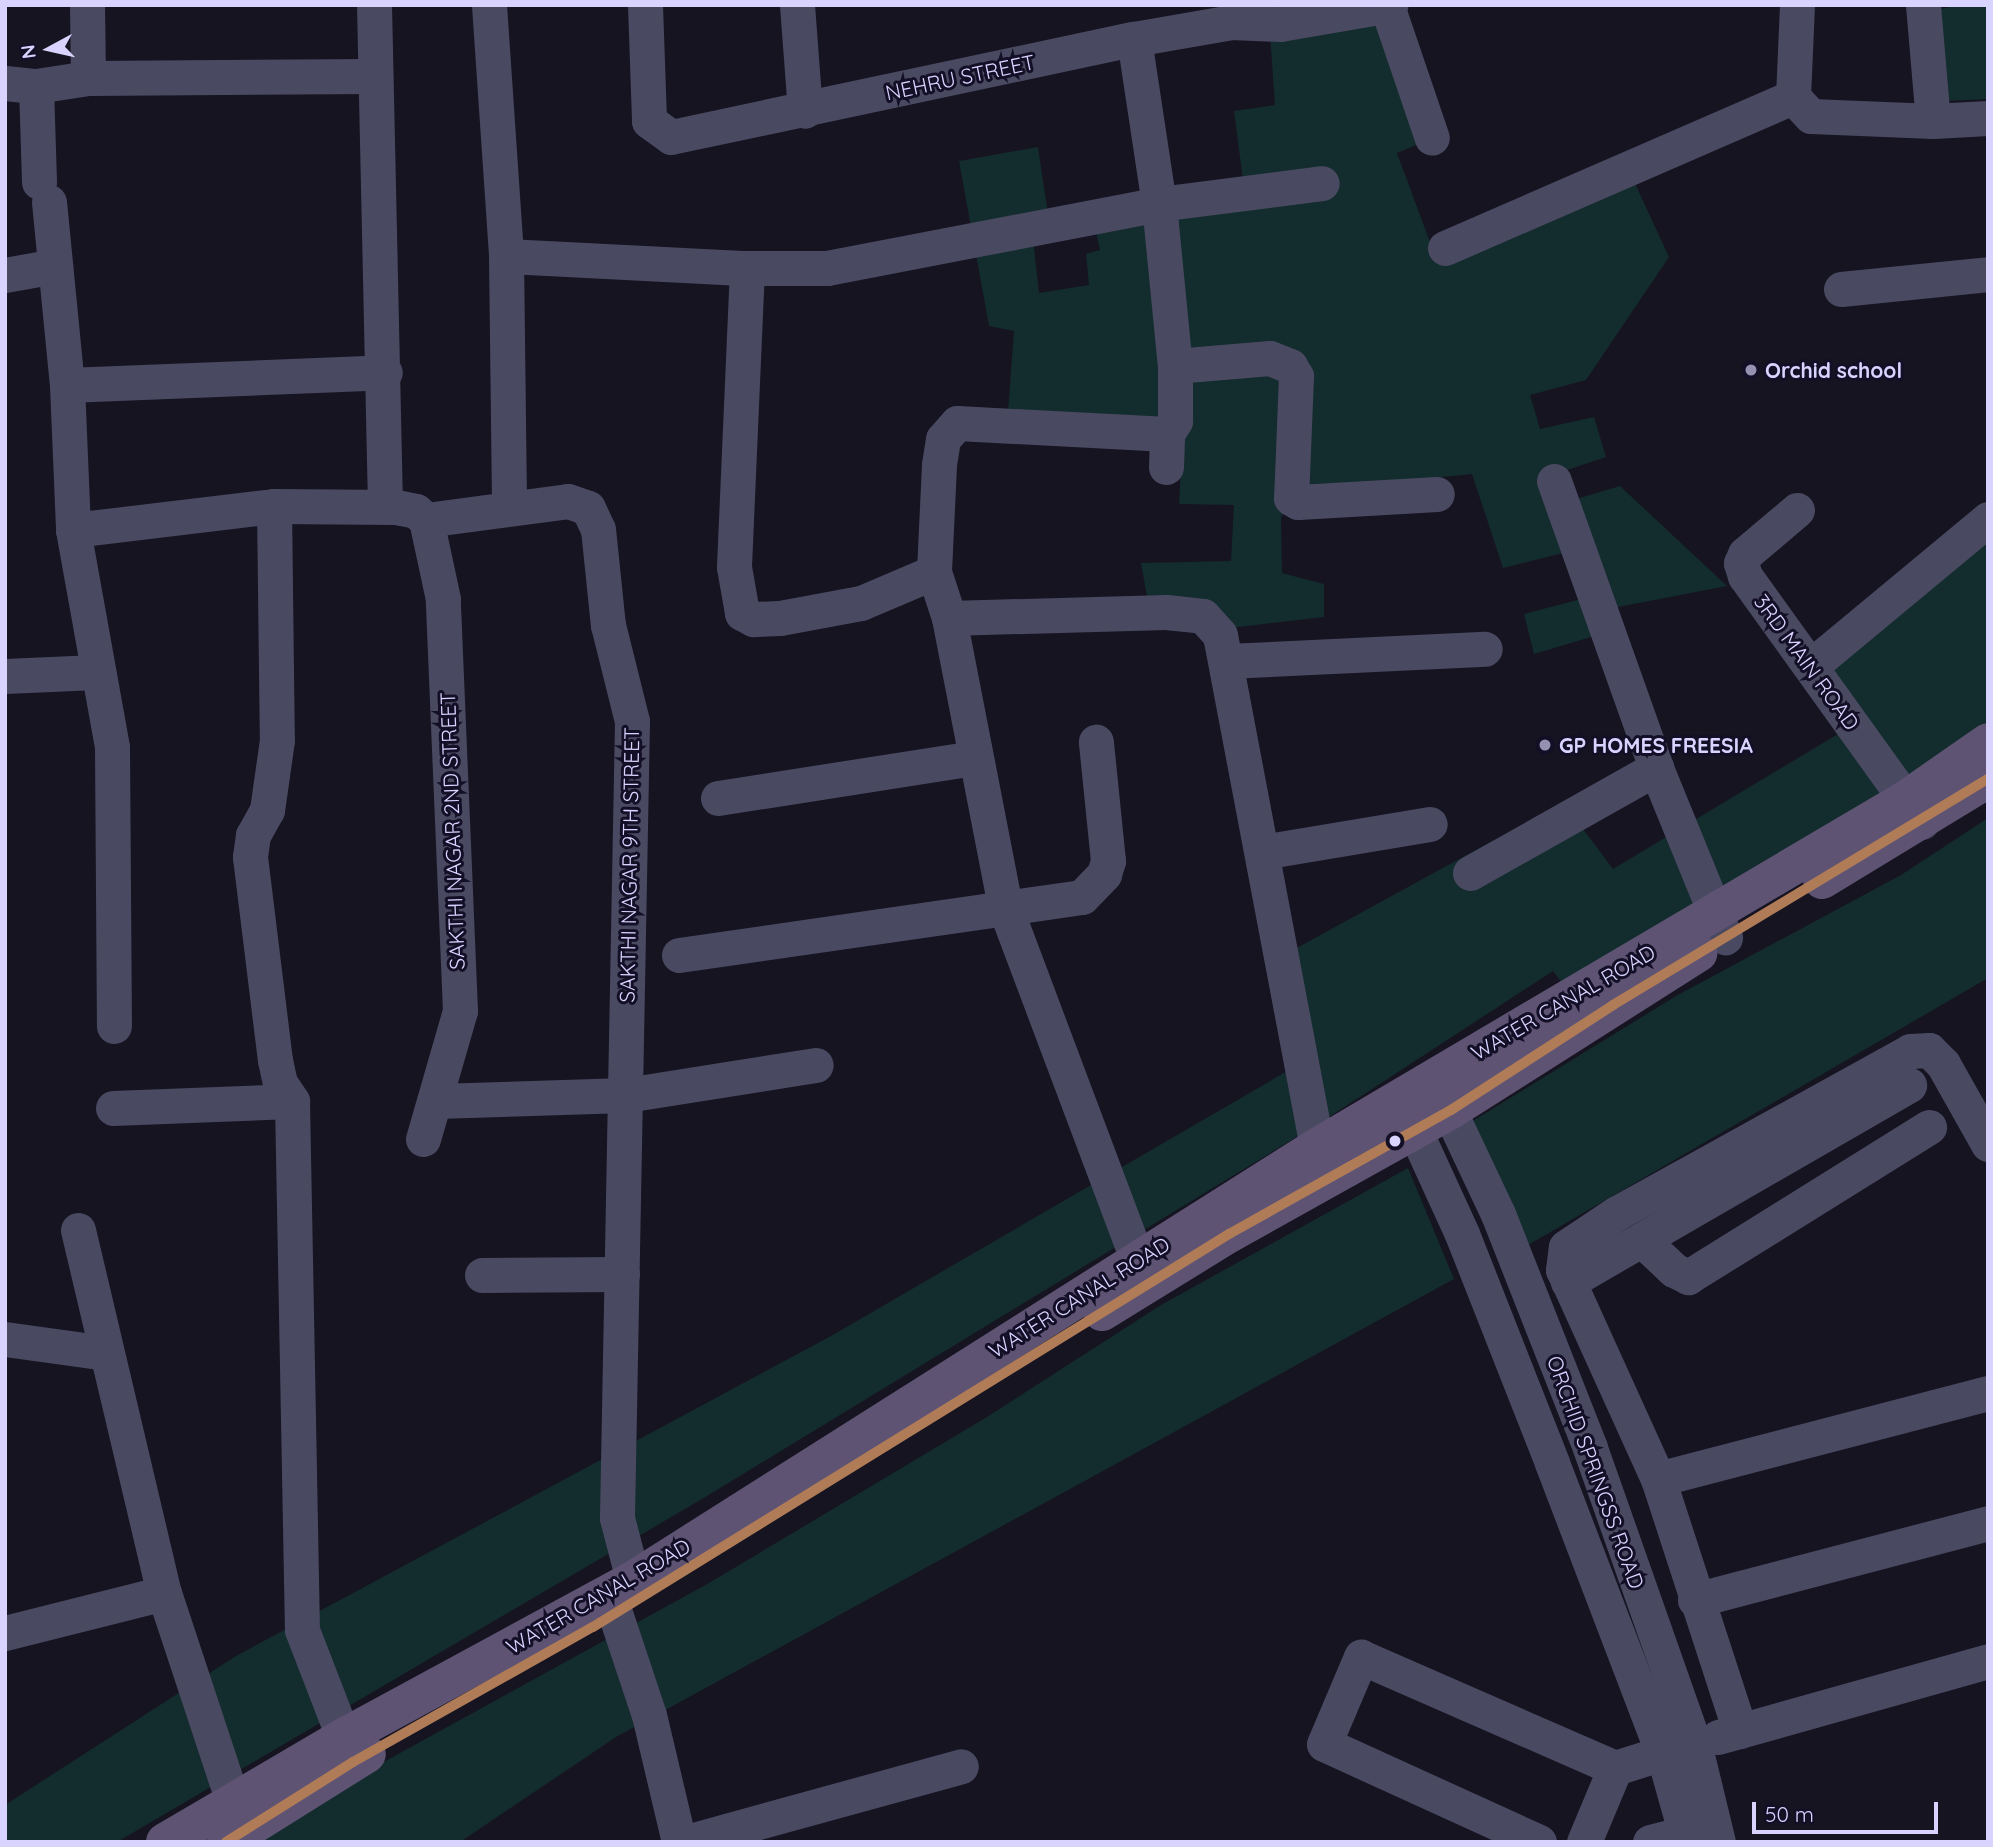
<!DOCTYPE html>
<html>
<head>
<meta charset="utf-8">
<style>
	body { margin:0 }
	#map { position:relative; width:1993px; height:1847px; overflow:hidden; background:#161421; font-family:Quicksand,sans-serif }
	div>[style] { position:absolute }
	.green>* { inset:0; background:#132c2d }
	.minor>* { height:35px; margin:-17.5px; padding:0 17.5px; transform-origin:17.5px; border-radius:17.5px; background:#4a4962 }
	.major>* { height:38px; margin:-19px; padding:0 19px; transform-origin:19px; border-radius:19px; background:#5e5373 }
	.bus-1>* { height:10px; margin:-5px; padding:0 5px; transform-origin:5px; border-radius:5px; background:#b07c57 }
	.dots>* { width:19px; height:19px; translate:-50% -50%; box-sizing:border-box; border:4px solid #130f26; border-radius:50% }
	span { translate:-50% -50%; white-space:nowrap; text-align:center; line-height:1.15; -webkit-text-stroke:6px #130f26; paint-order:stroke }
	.street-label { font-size:21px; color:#d9d4ff }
	.poi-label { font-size:21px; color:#d9d4ff; font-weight:700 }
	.left { translate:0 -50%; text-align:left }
	.frame { position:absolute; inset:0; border:7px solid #d9d4ff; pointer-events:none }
	.north { position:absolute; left:14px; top:14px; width:70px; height:70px; -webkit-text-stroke:5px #130f26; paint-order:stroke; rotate:262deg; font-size:19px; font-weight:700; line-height:28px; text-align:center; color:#d9d4ff }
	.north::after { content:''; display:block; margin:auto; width:24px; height:32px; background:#d9d4ff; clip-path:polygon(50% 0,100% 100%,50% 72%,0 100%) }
	.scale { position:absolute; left:1752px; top:1802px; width:186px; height:32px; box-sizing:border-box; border:4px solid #d9d4ff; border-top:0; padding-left:9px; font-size:21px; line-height:24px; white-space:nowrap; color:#d9d4ff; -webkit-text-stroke:5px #130f26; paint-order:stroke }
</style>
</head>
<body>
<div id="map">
	<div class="green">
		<i style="clip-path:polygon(1961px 5px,1988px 5px,1988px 99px,1943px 101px,1935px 10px)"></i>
		<i style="clip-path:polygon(1380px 19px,1421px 143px,1397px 153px,1434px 253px,1632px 177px,1669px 257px,1586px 380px,1530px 395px,1540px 429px,1594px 417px,1606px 457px,1564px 471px,1573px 500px,1620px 486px,1727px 586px,1613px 608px,1591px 637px,1534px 654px,1524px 614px,1581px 599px,1567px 552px,1503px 568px,1472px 474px,1306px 491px,1281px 517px,1282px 573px,1324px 584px,1324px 617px,1230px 628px,1151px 619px,1141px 563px,1231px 561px,1234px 505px,1179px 504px,1183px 426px,1008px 411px,1014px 331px,989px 326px,959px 161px,1038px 147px,1051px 235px,1033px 239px,1039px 293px,1089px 285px,1086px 254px,1100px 250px,1095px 228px,1246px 203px,1234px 111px,1275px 105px,1270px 34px)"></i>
		<i style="clip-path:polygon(1988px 533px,1988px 722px,1887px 791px,1563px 984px,1553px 971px,1326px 1119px,702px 1499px,117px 1842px,5px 1842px,5px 1805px,236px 1656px,831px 1336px,1308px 1059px,1293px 950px,1492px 841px,1580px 825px,1613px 869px,1843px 731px,1827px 669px)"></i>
		<i style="clip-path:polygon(1988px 818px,1988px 978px,1528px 1245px,1471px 1122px,1676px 996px,1901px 875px)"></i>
		<i style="clip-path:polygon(1408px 1168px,1454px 1279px,616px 1737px,460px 1842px,256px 1842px,360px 1775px,709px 1583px,987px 1417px,1161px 1305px)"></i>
	</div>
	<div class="minor">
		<i style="left:87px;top:5px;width:73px;rotate:89.2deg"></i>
		<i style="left:374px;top:5px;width:501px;rotate:88.74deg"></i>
		<i style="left:489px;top:5px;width:252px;rotate:86.1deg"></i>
		<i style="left:506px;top:256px;width:250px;rotate:89.3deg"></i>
		<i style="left:645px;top:5px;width:116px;rotate:88deg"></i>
		<i style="left:649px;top:121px;width:27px;rotate:36deg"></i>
		<i style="left:671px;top:137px;width:473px;rotate:-12deg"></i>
		<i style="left:1134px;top:39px;width:98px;rotate:-9.9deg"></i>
		<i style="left:1231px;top:22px;width:49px;rotate:2.3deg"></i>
		<i style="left:1280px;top:24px;width:112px;rotate:-9.8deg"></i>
		<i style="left:797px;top:5px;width:106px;rotate:85.7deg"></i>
		<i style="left:1797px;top:5px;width:92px;rotate:92.5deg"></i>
		<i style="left:1793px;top:97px;width:26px;rotate:47deg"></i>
		<i style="left:1811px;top:116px;width:122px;rotate:2.3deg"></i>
		<i style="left:1933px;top:121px;width:55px;rotate:-3.1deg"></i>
		<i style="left:1923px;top:5px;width:116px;rotate:85.1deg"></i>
		<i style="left:1387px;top:6px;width:139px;rotate:71.2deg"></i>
		<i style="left:1134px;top:39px;width:167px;rotate:81.4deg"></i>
		<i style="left:1159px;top:204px;width:163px;rotate:84.4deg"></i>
		<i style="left:1175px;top:366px;width:55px;rotate:90deg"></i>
		<i style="left:1175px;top:421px;width:15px;rotate:122deg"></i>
		<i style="left:1167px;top:434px;width:210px;rotate:-177deg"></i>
		<i style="left:957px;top:423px;width:21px;rotate:131deg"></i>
		<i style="left:943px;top:439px;width:26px;rotate:99deg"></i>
		<i style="left:939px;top:465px;width:107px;rotate:92.7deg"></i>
		<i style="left:934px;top:572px;width:48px;rotate:71.9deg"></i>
		<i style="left:949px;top:618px;width:298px;rotate:79deg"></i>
		<i style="left:1006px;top:910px;width:373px;rotate:69.4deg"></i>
		<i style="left:1137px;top:1259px;width:27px;rotate:54deg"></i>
		<i style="left:5px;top:83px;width:31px;rotate:6deg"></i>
		<i style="left:36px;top:86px;width:53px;rotate:-8.7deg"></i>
		<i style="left:88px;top:78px;width:286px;rotate:-0.4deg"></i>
		<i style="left:36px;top:86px;width:96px;rotate:88.2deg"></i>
		<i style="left:49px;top:202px;width:184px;rotate:84.4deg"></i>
		<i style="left:67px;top:385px;width:145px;rotate:87.6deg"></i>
		<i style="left:73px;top:530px;width:220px;rotate:79.8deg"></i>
		<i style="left:112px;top:747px;width:279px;rotate:89.6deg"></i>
		<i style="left:1445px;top:248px;width:379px;rotate:-23.5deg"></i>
		<i style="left:506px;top:256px;width:241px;rotate:2.9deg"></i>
		<i style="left:747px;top:268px;width:80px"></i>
		<i style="left:827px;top:268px;width:338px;rotate:-10.9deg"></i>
		<i style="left:1159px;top:204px;width:164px;rotate:-7.3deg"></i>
		<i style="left:747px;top:268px;width:299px;rotate:92.5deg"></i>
		<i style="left:734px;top:567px;width:47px;rotate:80.1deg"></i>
		<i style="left:742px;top:613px;width:13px;rotate:29deg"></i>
		<i style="left:753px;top:619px;width:27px;rotate:-2deg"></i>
		<i style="left:780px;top:618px;width:82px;rotate:-10.5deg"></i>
		<i style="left:861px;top:603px;width:79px;rotate:-23deg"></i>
		<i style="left:5px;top:275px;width:51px;rotate:-10.2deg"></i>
		<i style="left:1841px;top:289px;width:148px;rotate:-5.8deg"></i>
		<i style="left:1175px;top:366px;width:95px;rotate:-4.8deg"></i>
		<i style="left:1270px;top:358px;width:22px;rotate:22deg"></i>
		<i style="left:1290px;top:366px;width:12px;rotate:59deg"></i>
		<i style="left:1296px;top:376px;width:122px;rotate:92.3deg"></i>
		<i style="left:1291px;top:498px;width:8px;rotate:30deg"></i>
		<i style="left:1298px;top:502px;width:139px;rotate:-3.3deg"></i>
		<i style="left:67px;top:385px;width:318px;rotate:-2.3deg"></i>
		<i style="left:1166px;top:467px;width:33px;rotate:-88deg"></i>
		<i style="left:1554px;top:481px;width:305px;rotate:70.4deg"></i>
		<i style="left:1656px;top:768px;width:183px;rotate:67.8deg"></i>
		<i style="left:274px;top:506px;width:234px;rotate:89.3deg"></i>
		<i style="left:277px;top:740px;width:71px;rotate:98.1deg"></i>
		<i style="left:267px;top:810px;width:29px;rotate:119deg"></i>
		<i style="left:253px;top:835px;width:22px;rotate:98deg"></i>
		<i style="left:250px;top:857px;width:205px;rotate:83deg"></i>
		<i style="left:275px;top:1060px;width:24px;rotate:78deg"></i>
		<i style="left:280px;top:1083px;width:22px;rotate:56deg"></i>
		<i style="left:292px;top:1101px;width:529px;rotate:88.92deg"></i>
		<i style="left:302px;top:1630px;width:142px;rotate:68.9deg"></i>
		<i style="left:1797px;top:510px;width:68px;rotate:139.8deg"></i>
		<i style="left:1745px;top:554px;width:10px;rotate:114deg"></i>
		<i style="left:1741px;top:563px;width:14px;rotate:73deg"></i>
		<i style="left:1745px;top:576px;width:303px;rotate:54.3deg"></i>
		<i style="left:73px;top:530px;width:202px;rotate:-6.8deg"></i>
		<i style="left:274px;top:506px;width:122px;rotate:0.5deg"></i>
		<i style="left:396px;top:507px;width:20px;rotate:11deg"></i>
		<i style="left:416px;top:511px;width:13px;rotate:42deg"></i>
		<i style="left:426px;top:520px;width:143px;rotate:-7.6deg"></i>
		<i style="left:568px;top:501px;width:21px;rotate:19deg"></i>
		<i style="left:588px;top:508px;width:23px;rotate:65deg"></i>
		<i style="left:598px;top:529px;width:97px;rotate:84.1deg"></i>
		<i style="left:608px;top:625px;width:99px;rotate:76deg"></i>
		<i style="left:632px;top:721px;width:797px;rotate:91.08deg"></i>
		<i style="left:617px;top:1518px;width:64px;rotate:75.5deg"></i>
		<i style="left:949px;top:618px;width:217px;rotate:-1.6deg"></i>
		<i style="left:1166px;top:612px;width:37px;rotate:6deg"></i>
		<i style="left:1203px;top:616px;width:25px;rotate:48deg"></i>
		<i style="left:1220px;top:635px;width:521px;rotate:79.27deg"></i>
		<i style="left:1227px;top:661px;width:258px;rotate:-2.7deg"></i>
		<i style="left:1811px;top:666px;width:230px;rotate:-39.7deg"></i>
		<i style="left:5px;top:676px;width:91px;rotate:-2.5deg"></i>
		<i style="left:718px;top:798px;width:259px;rotate:-8.9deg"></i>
		<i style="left:1262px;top:852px;width:170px;rotate:-9.5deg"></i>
		<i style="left:1470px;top:873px;width:214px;rotate:-29.4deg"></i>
		<i style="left:679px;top:955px;width:407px;rotate:-8.2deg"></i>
		<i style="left:1082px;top:897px;width:32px;rotate:-46deg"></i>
		<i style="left:1104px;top:874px;width:14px;rotate:-73deg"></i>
		<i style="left:1108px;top:861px;width:120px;rotate:-95.8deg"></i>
		<i style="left:1437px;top:1085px;width:143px;rotate:64.7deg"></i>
		<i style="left:1498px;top:1214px;width:251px;rotate:68.5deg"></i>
		<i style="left:1590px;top:1448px;width:313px;rotate:70.6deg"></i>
		<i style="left:1694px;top:1743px;width:102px;rotate:76.4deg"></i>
		<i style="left:437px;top:1101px;width:189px;rotate:-1.8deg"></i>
		<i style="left:626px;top:1095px;width:192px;rotate:-9deg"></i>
		<i style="left:1403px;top:1105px;width:142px;rotate:65.4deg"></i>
		<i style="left:1462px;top:1234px;width:246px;rotate:68.5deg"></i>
		<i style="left:1552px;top:1463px;width:311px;rotate:69.1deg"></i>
		<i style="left:1663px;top:1753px;width:92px;rotate:74.3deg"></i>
		<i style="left:113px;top:1108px;width:179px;rotate:-2.2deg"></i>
		<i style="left:423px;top:1139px;width:133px;rotate:-73.9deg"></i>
		<i style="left:460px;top:1011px;width:412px;rotate:-92.4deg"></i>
		<i style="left:443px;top:599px;width:81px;rotate:-102.1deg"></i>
		<i style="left:78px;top:1230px;width:373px;rotate:76.7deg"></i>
		<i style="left:164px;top:1593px;width:249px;rotate:71.7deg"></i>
		<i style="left:1642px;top:1240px;width:44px;rotate:43.2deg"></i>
		<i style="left:1674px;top:1270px;width:16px;rotate:27deg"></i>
		<i style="left:1688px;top:1277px;width:284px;rotate:-31.9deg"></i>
		<i style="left:482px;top:1275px;width:140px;rotate:-0.4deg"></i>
		<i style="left:1568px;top:1282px;width:394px;rotate:-30deg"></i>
		<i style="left:5px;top:1339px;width:102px;rotate:7.9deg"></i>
		<i style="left:1658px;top:1479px;width:341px;rotate:-14.6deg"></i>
		<i style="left:1695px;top:1600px;width:303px;rotate:-14.7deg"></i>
		<i style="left:615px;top:1613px;width:108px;rotate:71.6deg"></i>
		<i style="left:649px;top:1715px;width:130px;rotate:76.7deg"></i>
		<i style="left:5px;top:1633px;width:164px;rotate:-14.1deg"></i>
		<i style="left:1740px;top:1731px;width:265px;rotate:-108deg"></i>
		<i style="left:1658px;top:1479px;width:230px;rotate:-114.4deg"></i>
		<i style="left:1563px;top:1270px;width:23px;rotate:-83deg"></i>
		<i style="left:1566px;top:1247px;width:61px;rotate:-33.7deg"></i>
		<i style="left:1617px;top:1213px;width:335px;rotate:-28.9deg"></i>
		<i style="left:1910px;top:1051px;width:19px;rotate:-3deg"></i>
		<i style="left:1929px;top:1050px;width:20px;rotate:45deg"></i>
		<i style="left:1943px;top:1064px;width:92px;rotate:60.6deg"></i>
		<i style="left:1718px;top:1737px;width:280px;rotate:-15.7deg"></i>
		<i style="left:686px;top:1842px;width:285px;rotate:-15.4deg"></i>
		<i style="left:1539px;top:1842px;width:236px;rotate:-155.5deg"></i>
		<i style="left:1324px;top:1744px;width:95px;rotate:-67deg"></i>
		<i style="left:1361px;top:1657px;width:277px;rotate:23.6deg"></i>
		<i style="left:1615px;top:1768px;width:50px;rotate:-17.4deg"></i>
		<i style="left:1584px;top:1842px;width:80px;rotate:-67.3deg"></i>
		<i style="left:1650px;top:1842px;width:37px;rotate:-14deg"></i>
	</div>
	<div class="major">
		<i style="left:1822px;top:880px;width:194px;rotate:-31.3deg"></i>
		<i style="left:1102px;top:1312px;width:149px;rotate:-31.6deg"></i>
		<i style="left:1229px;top:1234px;width:254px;rotate:-29.2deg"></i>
		<i style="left:1451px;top:1110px;width:293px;rotate:-32.4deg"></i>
		<i style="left:165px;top:1842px;width:208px;rotate:-30.4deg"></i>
		<i style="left:344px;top:1737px;width:329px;rotate:-28.5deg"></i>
		<i style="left:633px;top:1580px;width:810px;rotate:-32.34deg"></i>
		<i style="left:1317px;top:1147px;width:683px;rotate:-30.55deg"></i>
		<i style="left:1905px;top:800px;width:101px;rotate:-34.9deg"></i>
		<i style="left:226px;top:1842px;width:166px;rotate:-32deg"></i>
	</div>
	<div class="bus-1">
		<i style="left:226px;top:1842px;width:150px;rotate:-32.2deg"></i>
		<i style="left:353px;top:1762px;width:275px;rotate:-29.4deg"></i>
		<i style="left:593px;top:1627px;width:748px;rotate:-31.71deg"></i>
		<i style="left:1229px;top:1234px;width:254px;rotate:-29.2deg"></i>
		<i style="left:1451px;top:1110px;width:193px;rotate:-32.9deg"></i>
		<i style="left:1613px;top:1005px;width:438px;rotate:-31.1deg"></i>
	</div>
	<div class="dots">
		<i style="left:1751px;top:370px;background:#9591b1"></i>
		<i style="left:1545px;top:745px;background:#9591b1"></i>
		<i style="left:1395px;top:1141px;background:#d9d4ff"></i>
	</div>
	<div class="street-label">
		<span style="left:960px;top:77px;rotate:-12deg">NEHRU STREET</span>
		<span style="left:1807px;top:662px;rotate:54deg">3RD MAIN ROAD</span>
		<span style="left:452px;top:831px;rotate:-92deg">SAKTHI NAGAR 2ND STREET</span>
		<span style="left:629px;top:865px;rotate:-89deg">SAKTHI NAGAR 9TH STREET</span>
		<span style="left:1563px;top:1002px;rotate:-30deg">WATER CANAL ROAD</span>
		<span style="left:1079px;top:1297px;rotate:-32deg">WATER CANAL ROAD</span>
		<span style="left:1596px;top:1472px;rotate:70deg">ORCHID SPRINGSS ROAD</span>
		<span style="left:598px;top:1596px;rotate:-30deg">WATER CANAL ROAD</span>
	</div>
	<div class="poi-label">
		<span class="left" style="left:1765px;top:370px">Orchid school</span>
		<span class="left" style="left:1559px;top:745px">GP HOMES FREESIA</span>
	</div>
	<div class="frame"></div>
	<div class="north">N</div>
	<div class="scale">50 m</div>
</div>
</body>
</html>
